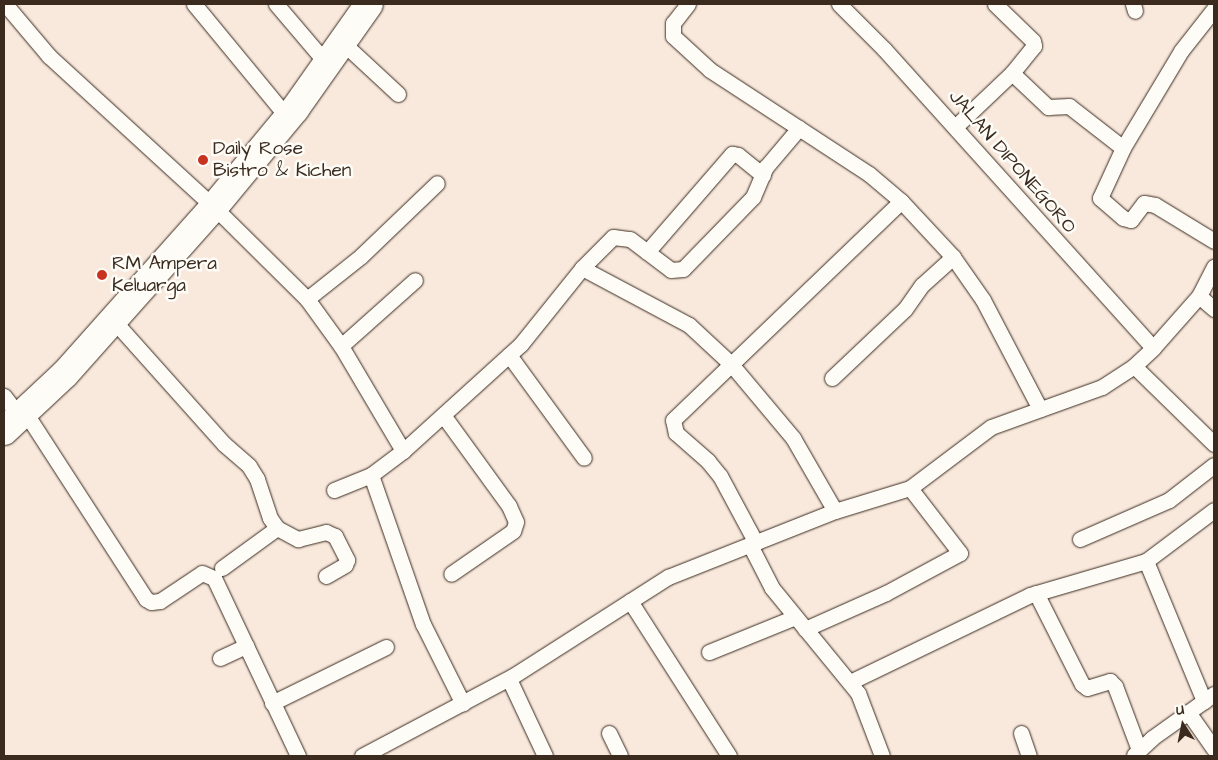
<!DOCTYPE html>
<html>
<head>
<meta charset="utf-8">
<style>
	body { margin:0 }
	#map { position:relative; width:1218px; height:760px; overflow:hidden; background:#f9e9dd; font-family:"Architects Daughter",sans-serif }
	div>[style] { position:absolute }
	.roads { filter:drop-shadow(0 0 1px #3b2a1e) drop-shadow(0 0 1px #3b2a1e) }
	.street>* { height:15px; margin:-7.5px; padding:0 7.5px; transform-origin:7.5px; border-radius:7.5px; background:#fdfcf7 }
	.highway>* { height:28px; margin:-14px; padding:0 14px; transform-origin:14px; border-radius:14px; background:#fdfcf7 }
	.dots>* { width:14px; height:14px; translate:-50% -50%; box-sizing:border-box; border:2px solid #fdfcf7; border-radius:50% }
	span { translate:-50% -50%; white-space:nowrap; text-align:center; line-height:1.15; -webkit-text-stroke:5px #fdfcf7; paint-order:stroke }
	.poi-label { font-size:19px; color:#3b2a1e }
	.left { translate:0 -50%; text-align:left }
	.street-label { font-size:19px; color:#3b2a1e }
	.frame { position:absolute; inset:0; border:5px solid #3b2a1e; pointer-events:none }
	.north { position:absolute; left:1158px; top:700px; width:50px; height:50px; -webkit-text-stroke:4px #fdfcf7; paint-order:stroke; rotate:349deg; font-size:14px; font-weight:700; line-height:20px; text-align:center; color:#3b2a1e }
	.north::after { content:''; display:block; margin:auto; width:18px; height:22px; background:#3b2a1e; clip-path:polygon(50% 0,100% 100%,50% 72%,0 100%) }
</style>
</head>
<body>
<div id="map">
	<div class="roads">
		<div class="street">
			<i style="left:5px;top:4px;width:68px;rotate:49.8deg"></i>
			<i style="left:49px;top:56px;width:224px;rotate:42.5deg"></i>
			<i style="left:214px;top:207px;width:131px;rotate:44.7deg"></i>
			<i style="left:307px;top:299px;width:58px;rotate:54.1deg"></i>
			<i style="left:341px;top:346px;width:122px;rotate:59.4deg"></i>
			<i style="left:194px;top:4px;width:148px;rotate:50.5deg"></i>
			<i style="left:276px;top:4px;width:80px;rotate:49.6deg"></i>
			<i style="left:688px;top:4px;width:24px;rotate:128deg"></i>
			<i style="left:673px;top:23px;width:13px;rotate:90deg"></i>
			<i style="left:673px;top:36px;width:50px;rotate:42.6deg"></i>
			<i style="left:710px;top:70px;width:190px;rotate:33.2deg"></i>
			<i style="left:869px;top:174px;width:42px;rotate:40.2deg"></i>
			<i style="left:901px;top:201px;width:76px;rotate:47.1deg"></i>
			<i style="left:953px;top:257px;width:52px;rotate:55.1deg"></i>
			<i style="left:983px;top:300px;width:123px;rotate:62.4deg"></i>
			<i style="left:839px;top:4px;width:64px;rotate:45deg"></i>
			<i style="left:884px;top:49px;width:402px;rotate:48deg"></i>
			<i style="left:1133px;top:4px;width:7px;rotate:74deg"></i>
			<i style="left:1214px;top:9px;width:53px;rotate:128.2deg"></i>
			<i style="left:1181px;top:51px;width:113px;rotate:120.9deg"></i>
			<i style="left:1123px;top:148px;width:55px;rotate:114.7deg"></i>
			<i style="left:1100px;top:198px;width:30px;rotate:41deg"></i>
			<i style="left:1123px;top:218px;width:8px;rotate:14deg"></i>
			<i style="left:1131px;top:220px;width:21px;rotate:-53deg"></i>
			<i style="left:1144px;top:203px;width:11px;rotate:10deg"></i>
			<i style="left:1155px;top:205px;width:69px;rotate:31.4deg"></i>
			<i style="left:343px;top:43px;width:75px;rotate:42.8deg"></i>
			<i style="left:1012px;top:73px;width:50px;rotate:43.4deg"></i>
			<i style="left:1048px;top:107px;width:21px;rotate:-3deg"></i>
			<i style="left:1069px;top:106px;width:68px;rotate:37.9deg"></i>
			<i style="left:955px;top:127px;width:79px;rotate:-43.5deg"></i>
			<i style="left:1012px;top:73px;width:35px;rotate:-51deg"></i>
			<i style="left:1034px;top:46px;width:5px;rotate:-101deg"></i>
			<i style="left:1033px;top:41px;width:53px;rotate:-135.8deg"></i>
			<i style="left:647px;top:252px;width:130px;rotate:-49.1deg"></i>
			<i style="left:732px;top:154px;width:6px;rotate:9deg"></i>
			<i style="left:738px;top:155px;width:32px;rotate:39deg"></i>
			<i style="left:582px;top:268px;width:121px;rotate:28deg"></i>
			<i style="left:689px;top:325px;width:57px;rotate:42.9deg"></i>
			<i style="left:731px;top:364px;width:97px;rotate:50deg"></i>
			<i style="left:793px;top:438px;width:84px;rotate:60.1deg"></i>
			<i style="left:1199px;top:296px;width:20px;rotate:41deg"></i>
			<i style="left:307px;top:299px;width:69px;rotate:-38.5deg"></i>
			<i style="left:361px;top:256px;width:105px;rotate:-43.8deg"></i>
			<i style="left:114px;top:321px;width:165px;rotate:48.2deg"></i>
			<i style="left:224px;top:444px;width:33px;rotate:41deg"></i>
			<i style="left:249px;top:466px;width:15px;rotate:58deg"></i>
			<i style="left:257px;top:479px;width:41px;rotate:71.6deg"></i>
			<i style="left:270px;top:518px;width:12px;rotate:55deg"></i>
			<i style="left:277px;top:528px;width:24px;rotate:28deg"></i>
			<i style="left:298px;top:539px;width:29px;rotate:-14deg"></i>
			<i style="left:326px;top:532px;width:10px;rotate:24deg"></i>
			<i style="left:335px;top:536px;width:27px;rotate:63deg"></i>
			<i style="left:347px;top:560px;width:5px;rotate:112deg"></i>
			<i style="left:345px;top:565px;width:22px;rotate:150deg"></i>
			<i style="left:341px;top:346px;width:99px;rotate:-41.7deg"></i>
			<i style="left:509px;top:355px;width:127px;rotate:53.9deg"></i>
			<i style="left:1134px;top:366px;width:112px;rotate:44.3deg"></i>
			<i style="left:832px;top:378px;width:100px;rotate:-43.4deg"></i>
			<i style="left:905px;top:309px;width:29px;rotate:-55deg"></i>
			<i style="left:922px;top:285px;width:42px;rotate:-42.1deg"></i>
			<i style="left:4px;top:396px;width:26px;rotate:53deg"></i>
			<i style="left:25px;top:412px;width:223px;rotate:57.1deg"></i>
			<i style="left:146px;top:599px;width:6px;rotate:31deg"></i>
			<i style="left:151px;top:602px;width:9px;rotate:-6deg"></i>
			<i style="left:160px;top:601px;width:50px;rotate:-33.7deg"></i>
			<i style="left:202px;top:573px;width:13px;rotate:23deg"></i>
			<i style="left:214px;top:578px;width:197px;rotate:64.7deg"></i>
			<i style="left:443px;top:415px;width:112px;rotate:54deg"></i>
			<i style="left:509px;top:506px;width:17px;rotate:66deg"></i>
			<i style="left:516px;top:522px;width:9px;rotate:108deg"></i>
			<i style="left:513px;top:531px;width:75px;rotate:145.3deg"></i>
			<i style="left:371px;top:475px;width:158px;rotate:70.8deg"></i>
			<i style="left:423px;top:624px;width:89px;rotate:63.4deg"></i>
			<i style="left:334px;top:490px;width:40px;rotate:-22deg"></i>
			<i style="left:371px;top:475px;width:40px;rotate:-37deg"></i>
			<i style="left:403px;top:451px;width:159px;rotate:-42.2deg"></i>
			<i style="left:521px;top:344px;width:97px;rotate:-51.2deg"></i>
			<i style="left:582px;top:268px;width:44px;rotate:-45deg"></i>
			<i style="left:613px;top:237px;width:17px;rotate:7deg"></i>
			<i style="left:630px;top:239px;width:51px;rotate:37.1deg"></i>
			<i style="left:671px;top:270px;width:12px;rotate:-5deg"></i>
			<i style="left:683px;top:269px;width:100px;rotate:-45.8deg"></i>
			<i style="left:753px;top:197px;width:33px;rotate:-67deg"></i>
			<i style="left:766px;top:167px;width:51px;rotate:-49.8deg"></i>
			<i style="left:1080px;top:539px;width:97px;rotate:-23.7deg"></i>
			<i style="left:1169px;top:500px;width:57px;rotate:-37.9deg"></i>
			<i style="left:756px;top:543px;width:76px;rotate:-118.2deg"></i>
			<i style="left:720px;top:476px;width:19px;rotate:-129deg"></i>
			<i style="left:708px;top:461px;width:43px;rotate:-138.8deg"></i>
			<i style="left:676px;top:433px;width:13px;rotate:-103deg"></i>
			<i style="left:673px;top:420px;width:316px;rotate:-43.8deg"></i>
			<i style="left:750px;top:545px;width:48px;rotate:62.9deg"></i>
			<i style="left:772px;top:588px;width:136px;rotate:50.7deg"></i>
			<i style="left:858px;top:693px;width:67px;rotate:69.1deg"></i>
			<i style="left:1146px;top:561px;width:152px;rotate:67.5deg"></i>
			<i style="left:222px;top:568px;width:68px;rotate:-36deg"></i>
			<i style="left:1036px;top:593px;width:102px;rotate:63.2deg"></i>
			<i style="left:1082px;top:684px;width:6px;rotate:39deg"></i>
			<i style="left:1087px;top:688px;width:24px;rotate:-17deg"></i>
			<i style="left:1110px;top:681px;width:7px;rotate:45deg"></i>
			<i style="left:1115px;top:686px;width:68px;rotate:69.4deg"></i>
			<i style="left:630px;top:601px;width:184px;rotate:57.4deg"></i>
			<i style="left:805px;top:629px;width:89px;rotate:-24deg"></i>
			<i style="left:886px;top:593px;width:84px;rotate:-28.4deg"></i>
			<i style="left:960px;top:553px;width:82px;rotate:-127.6deg"></i>
			<i style="left:709px;top:652px;width:93px;rotate:-22.1deg"></i>
			<i style="left:220px;top:658px;width:29px;rotate:-25deg"></i>
			<i style="left:509px;top:679px;width:85px;rotate:64.9deg"></i>
			<i style="left:850px;top:682px;width:200px;rotate:-25.8deg"></i>
			<i style="left:1030px;top:595px;width:121px;rotate:-16.3deg"></i>
			<i style="left:1146px;top:561px;width:85px;rotate:-36.9deg"></i>
			<i style="left:272px;top:703px;width:127px;rotate:-26.2deg"></i>
			<i style="left:1188px;top:712px;width:45px;rotate:54.9deg"></i>
			<i style="left:609px;top:733px;width:25px;rotate:64deg"></i>
			<i style="left:1021px;top:733px;width:24px;rotate:71deg"></i>
			<i style="left:1134px;top:755px;width:25px;rotate:-43deg"></i>
			<i style="left:1152px;top:738px;width:76px;rotate:-35.4deg"></i>
			<i style="left:362px;top:756px;width:171px;rotate:-27.9deg"></i>
			<i style="left:513px;top:676px;width:184px;rotate:-32.6deg"></i>
			<i style="left:668px;top:577px;width:180px;rotate:-21.6deg"></i>
			<i style="left:835px;top:511px;width:78px;rotate:-17deg"></i>
			<i style="left:910px;top:488px;width:101px;rotate:-37deg"></i>
			<i style="left:991px;top:427px;width:118px;rotate:-19.8deg"></i>
			<i style="left:1102px;top:387px;width:38px;rotate:-33deg"></i>
			<i style="left:1134px;top:366px;width:26px;rotate:-43deg"></i>
			<i style="left:1153px;top:348px;width:69px;rotate:-48.5deg"></i>
			<i style="left:1199px;top:296px;width:33px;rotate:-63deg"></i>
		</div>
		<div class="highway">
			<i style="left:4px;top:431px;width:83px;rotate:-43.1deg"></i>
			<i style="left:65px;top:374px;width:224px;rotate:-48.3deg"></i>
			<i style="left:214px;top:207px;width:127px;rotate:-50.4deg"></i>
			<i style="left:295px;top:109px;width:128px;rotate:-54.8deg"></i>
		</div>
	</div>
	<div class="dots">
		<i style="left:203px;top:160px;background:#c8321e"></i>
		<i style="left:102px;top:275px;background:#c8321e"></i>
	</div>
	<div class="poi-label">
		<span class="left" style="left:213px;top:160px">Daily Rose<br>Bistro &amp; Kichen</span>
		<span class="left" style="left:112px;top:275px">RM Ampera<br>Keluarga</span>
	</div>
	<div class="street-label">
		<span style="left:1012px;top:162px;rotate:49deg">JALAN DIPONEGORO</span>
	</div>
	<div class="frame"></div>
	<div class="north">U</div>
</div>
</body>
</html>
